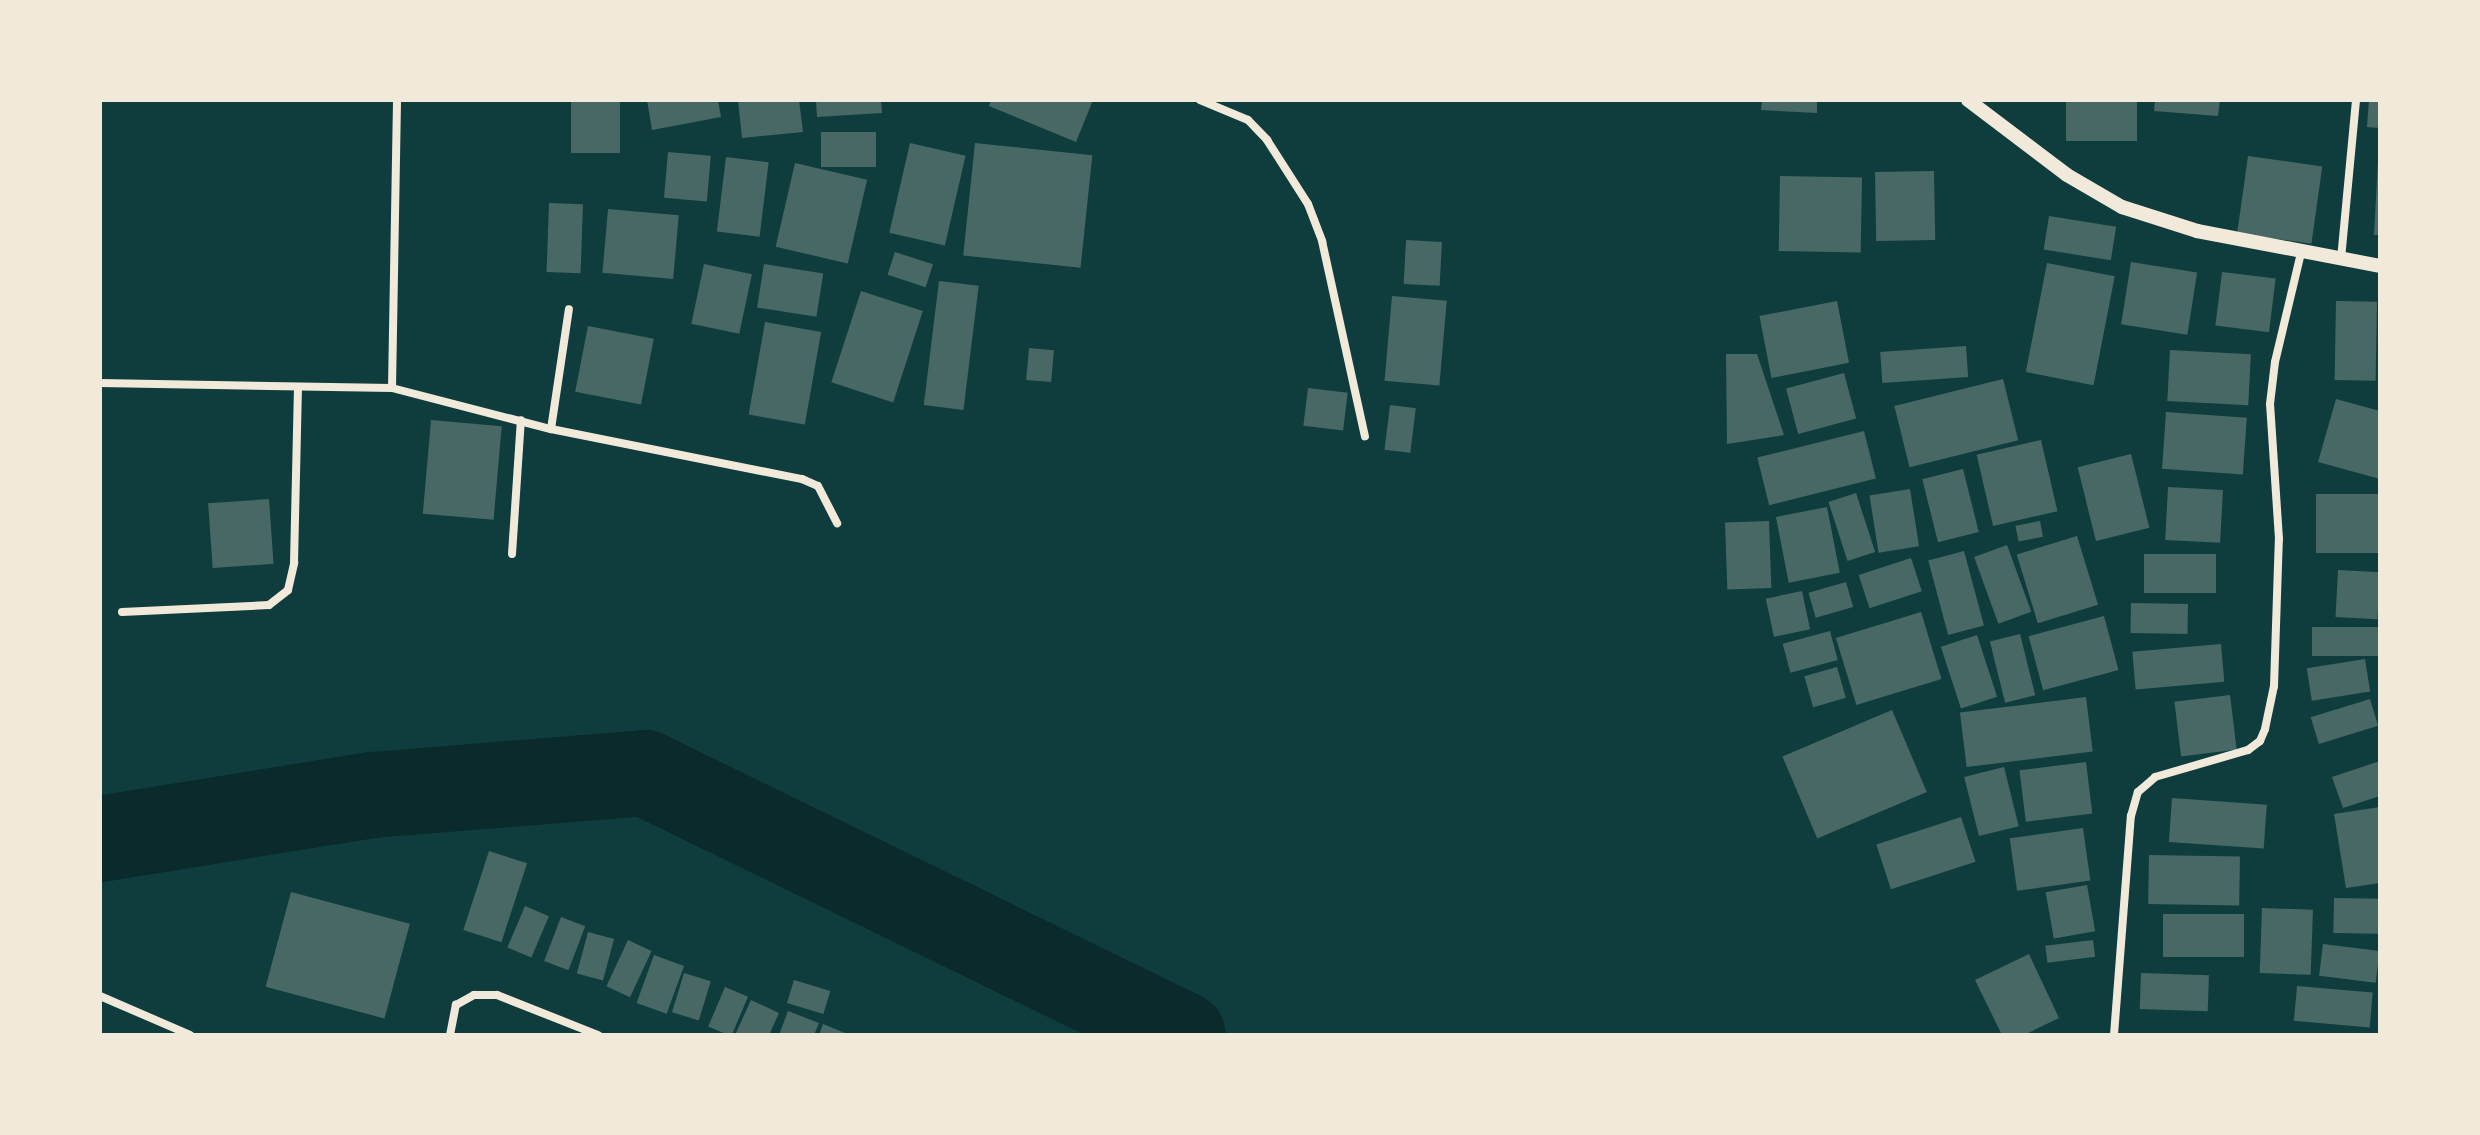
<!DOCTYPE html>
<html>
<head>
<meta charset="utf-8">
<style>
	body { margin:0 }
	#map { position:relative; width:2480px; height:1135px; overflow:hidden; background:#0f3d3e; font-family:Mulish,sans-serif }
	div>[style] { position:absolute }
	.river>* { height:86px; margin:-43px; padding:0 43px; transform-origin:43px; border-radius:43px; background:#0a2a2b }
	.building>* { inset:0; background:#486865; transform-origin:0 0 }
	.minor>* { height:8px; margin:-4px; padding:0 4px; transform-origin:4px; border-radius:4px; background:#f1e9da }
	.tertiary>* { height:14px; margin:-7px; padding:0 7px; transform-origin:7px; border-radius:7px; background:#f1e9da }
	span { translate:-50% -50%; white-space:nowrap; text-align:center; line-height:1.15; -webkit-text-stroke:8px #f1e9da; paint-order:stroke }
	.frame { position:absolute; inset:0; border:102px solid #f1e9da; pointer-events:none }
</style>
</head>
<body>
<div id="map">
	<div class="river">
		<i style="left:100px;top:839px;width:277px;rotate:-9.2deg"></i>
		<i style="left:373px;top:795px;width:273px;rotate:-4.6deg"></i>
		<i style="left:645px;top:773px;width:598px;rotate:25.97deg"></i>
	</div>
	<div class="building">
		<i style="left:571px;top:100px;width:49px;height:53px"></i>
		<i style="clip-path:polygon(647px 100px,718px 100px,721px 117px,652px 130px)"></i>
		<i style="clip-path:polygon(738px 100px,799px 100px,803px 132px,742px 138px)"></i>
		<i style="clip-path:polygon(816px 100px,881px 100px,882px 113px,817px 117px)"></i>
		<i style="clip-path:polygon(991px 100px,1093px 100px,1076px 142px,989px 106px)"></i>
		<i style="clip-path:polygon(1762px 100px,1817px 100px,1817px 113px,1761px 110px)"></i>
		<i style="left:2066px;top:100px;width:71px;height:41px"></i>
		<i style="clip-path:polygon(2155px 100px,2220px 100px,2218px 116px,2154px 111px)"></i>
		<i style="clip-path:polygon(2369px 100px,2380px 100px,2380px 128px,2367px 127px)"></i>
		<i style="left:821px;top:132px;width:55px;height:35px"></i>
		<i style="left:910px;top:143px;width:57px;height:92px;rotate:13deg"></i>
		<i style="left:975px;top:143px;width:118px;height:113px;rotate:6deg"></i>
		<i style="left:668px;top:152px;width:43px;height:46px;rotate:5deg"></i>
		<i style="left:2248px;top:156px;width:75px;height:78px;rotate:8deg"></i>
		<i style="left:726px;top:157px;width:43px;height:75px;rotate:7deg"></i>
		<i style="clip-path:polygon(2378px 160px,2380px 160px,2380px 235px,2374px 235px)"></i>
		<i style="left:795px;top:163px;width:74px;height:86px;rotate:13deg"></i>
		<i style="left:1934px;top:171px;width:69px;height:59px;rotate:89deg"></i>
		<i style="left:1780px;top:176px;width:82px;height:75px;rotate:1deg"></i>
		<i style="left:549px;top:203px;width:34px;height:69px;rotate:2deg"></i>
		<i style="left:608px;top:209px;width:71px;height:64px;rotate:5deg"></i>
		<i style="left:2049px;top:216px;width:68px;height:34px;rotate:9deg"></i>
		<i style="left:1406px;top:240px;width:36px;height:44px;rotate:3deg"></i>
		<i style="left:895px;top:252px;width:40px;height:24px;rotate:18deg"></i>
		<i style="left:2131px;top:262px;width:67px;height:63px;rotate:9deg"></i>
		<i style="left:2047px;top:263px;width:69px;height:111px;rotate:11deg"></i>
		<i style="left:704px;top:264px;width:49px;height:61px;rotate:12deg"></i>
		<i style="left:764px;top:264px;width:60px;height:44px;rotate:9deg"></i>
		<i style="left:2222px;top:272px;width:54px;height:54px;rotate:7deg"></i>
		<i style="left:939px;top:281px;width:40px;height:125px;rotate:7deg"></i>
		<i style="left:861px;top:291px;width:65px;height:96px;rotate:18deg"></i>
		<i style="left:1392px;top:296px;width:55px;height:85px;rotate:5deg"></i>
		<i style="left:1837px;top:301px;width:63px;height:79px;rotate:79deg"></i>
		<i style="left:2336px;top:301px;width:41px;height:79px;rotate:1deg"></i>
		<i style="left:765px;top:322px;width:57px;height:94px;rotate:10deg"></i>
		<i style="left:588px;top:326px;width:67px;height:67px;rotate:11deg"></i>
		<i style="left:1966px;top:346px;width:31px;height:86px;rotate:86deg"></i>
		<i style="left:1029px;top:348px;width:25px;height:32px;rotate:5deg"></i>
		<i style="left:2170px;top:350px;width:81px;height:51px;rotate:3deg"></i>
		<i style="clip-path:polygon(1726px 354px,1757px 354px,1784px 435px,1727px 444px)"></i>
		<i style="left:1844px;top:373px;width:47px;height:60px;rotate:75deg"></i>
		<i style="left:2003px;top:379px;width:63px;height:112px;rotate:76deg"></i>
		<i style="left:1308px;top:388px;width:40px;height:38px;rotate:7deg"></i>
		<i style="clip-path:polygon(2336px 399px,2380px 411px,2380px 479px,2318px 462px)"></i>
		<i style="left:1390px;top:405px;width:26px;height:45px;rotate:7deg"></i>
		<i style="left:2166px;top:412px;width:81px;height:57px;rotate:4deg"></i>
		<i style="left:431px;top:420px;width:71px;height:94px;rotate:5deg"></i>
		<i style="left:1864px;top:431px;width:49px;height:110px;rotate:76deg"></i>
		<i style="left:2041px;top:440px;width:73px;height:66px;rotate:77deg"></i>
		<i style="left:2131px;top:454px;width:76px;height:55px;rotate:76deg"></i>
		<i style="left:1963px;top:469px;width:65px;height:42px;rotate:76deg"></i>
		<i style="left:2168px;top:487px;width:55px;height:53px;rotate:3deg"></i>
		<i style="left:1910px;top:489px;width:58px;height:41px;rotate:81deg"></i>
		<i style="left:1856px;top:493px;width:62px;height:29px;rotate:72deg"></i>
		<i style="left:2380px;top:494px;width:59px;height:64px;rotate:90deg"></i>
		<i style="left:269px;top:499px;width:65px;height:61px;rotate:86deg"></i>
		<i style="left:1827px;top:507px;width:67px;height:52px;rotate:79deg"></i>
		<i style="left:1769px;top:521px;width:67px;height:44px;rotate:88deg"></i>
		<i style="left:2040px;top:521px;width:16px;height:25px;rotate:79deg"></i>
		<i style="left:2077px;top:536px;width:72px;height:63px;rotate:73deg"></i>
		<i style="left:2007px;top:545px;width:71px;height:35px;rotate:70deg"></i>
		<i style="left:1964px;top:551px;width:77px;height:37px;rotate:75deg"></i>
		<i style="left:2144px;top:554px;width:72px;height:39px"></i>
		<i style="left:1911px;top:558px;width:35px;height:55px;rotate:72deg"></i>
		<i style="left:2338px;top:570px;width:42px;height:47px;rotate:3deg"></i>
		<i style="left:1846px;top:582px;width:26px;height:39px;rotate:74deg"></i>
		<i style="left:1802px;top:591px;width:39px;height:37px;rotate:78deg"></i>
		<i style="left:2131px;top:603px;width:57px;height:30px;rotate:1deg"></i>
		<i style="left:1921px;top:612px;width:70px;height:89px;rotate:73deg"></i>
		<i style="left:2104px;top:616px;width:56px;height:78px;rotate:75deg"></i>
		<i style="left:2312px;top:627px;width:68px;height:29px"></i>
		<i style="left:1830px;top:631px;width:30px;height:49px;rotate:75deg"></i>
		<i style="left:2020px;top:634px;width:63px;height:31px;rotate:76deg"></i>
		<i style="left:1977px;top:635px;width:65px;height:38px;rotate:72deg"></i>
		<i style="left:2221px;top:644px;width:38px;height:89px;rotate:85deg"></i>
		<i style="left:2365px;top:659px;width:33px;height:59px;rotate:81deg"></i>
		<i style="left:1837px;top:667px;width:32px;height:34px;rotate:74deg"></i>
		<i style="left:2230px;top:695px;width:55px;height:56px;rotate:83deg"></i>
		<i style="left:2086px;top:697px;width:55px;height:127px;rotate:83deg"></i>
		<i style="left:2370px;top:699px;width:28px;height:62px;rotate:73deg"></i>
		<i style="left:1892px;top:710px;width:89px;height:119px;rotate:67deg"></i>
		<i style="clip-path:polygon(2380px 761px,2380px 796px,2343px 808px,2332px 777px)"></i>
		<i style="left:2086px;top:762px;width:52px;height:67px;rotate:83deg"></i>
		<i style="left:2004px;top:767px;width:61px;height:41px;rotate:76deg"></i>
		<i style="left:2172px;top:798px;width:95px;height:44px;rotate:4deg"></i>
		<i style="clip-path:polygon(2380px 807px,2380px 883px,2346px 888px,2334px 814px)"></i>
		<i style="left:1961px;top:817px;width:47px;height:89px;rotate:72deg"></i>
		<i style="left:2083px;top:828px;width:53px;height:74px;rotate:82deg"></i>
		<i style="left:489px;top:851px;width:40px;height:83px;rotate:18deg"></i>
		<i style="left:2149px;top:855px;width:91px;height:49px;rotate:1deg"></i>
		<i style="left:2087px;top:885px;width:47px;height:42px;rotate:80deg"></i>
		<i style="left:291px;top:892px;width:123px;height:98px;rotate:15deg"></i>
		<i style="left:2334px;top:898px;width:46px;height:35px;rotate:1deg"></i>
		<i style="left:525px;top:906px;width:26px;height:45px;rotate:23deg"></i>
		<i style="left:2262px;top:908px;width:51px;height:65px;rotate:2deg"></i>
		<i style="left:2163px;top:914px;width:81px;height:43px"></i>
		<i style="left:561px;top:917px;width:26px;height:47px;rotate:21deg"></i>
		<i style="left:588px;top:932px;width:27px;height:43px;rotate:15deg"></i>
		<i style="left:628px;top:940px;width:26px;height:51px;rotate:25deg"></i>
		<i style="left:2093px;top:940px;width:17px;height:48px;rotate:83deg"></i>
		<i style="left:2323px;top:944px;width:57px;height:32px;rotate:7deg"></i>
		<i style="clip-path:polygon(2029px 954px,2059px 1018px,2024px 1035px,2002px 1035px,1975px 980px)"></i>
		<i style="left:654px;top:955px;width:32px;height:51px;rotate:20deg"></i>
		<i style="left:684px;top:973px;width:28px;height:41px;rotate:17deg"></i>
		<i style="left:2141px;top:973px;width:68px;height:36px;rotate:2deg"></i>
		<i style="left:794px;top:980px;width:38px;height:24px;rotate:17deg"></i>
		<i style="left:2297px;top:986px;width:76px;height:35px;rotate:5deg"></i>
		<i style="left:725px;top:987px;width:25px;height:43px;rotate:23deg"></i>
		<i style="clip-path:polygon(751px 1000px,779px 1013px,769px 1035px,735px 1035px)"></i>
		<i style="clip-path:polygon(788px 1011px,819px 1023px,814px 1035px,779px 1035px)"></i>
		<i style="clip-path:polygon(823px 1024px,850px 1035px,819px 1035px)"></i>
	</div>
	<div class="minor">
		<i style="left:1200px;top:100px;width:52px;rotate:22.6deg"></i>
		<i style="left:1248px;top:120px;width:28px;rotate:46deg"></i>
		<i style="left:1267px;top:140px;width:76px;rotate:57.4deg"></i>
		<i style="left:1308px;top:204px;width:40px;rotate:69deg"></i>
		<i style="left:1322px;top:241px;width:200px;rotate:77.6deg"></i>
		<i style="left:2341px;top:259px;width:160px;rotate:-84.6deg"></i>
		<i style="left:100px;top:383px;width:292px;rotate:1deg"></i>
		<i style="left:392px;top:388px;width:164px;rotate:14.5deg"></i>
		<i style="left:551px;top:429px;width:256px;rotate:11.3deg"></i>
		<i style="left:802px;top:479px;width:17px;rotate:24deg"></i>
		<i style="left:818px;top:486px;width:42px;rotate:62.8deg"></i>
		<i style="left:392px;top:388px;width:288px;rotate:-89deg"></i>
		<i style="left:551px;top:429px;width:121px;rotate:-81.5deg"></i>
		<i style="left:512px;top:554px;width:134px;rotate:-86.2deg"></i>
		<i style="left:122px;top:612px;width:147px;rotate:-2.7deg"></i>
		<i style="left:269px;top:605px;width:24px;rotate:-38deg"></i>
		<i style="left:288px;top:590px;width:28px;rotate:-77deg"></i>
		<i style="left:294px;top:563px;width:176px;rotate:-88.7deg"></i>
		<i style="left:100px;top:996px;width:98px;rotate:23.4deg"></i>
		<i style="left:450px;top:1035px;width:31px;rotate:-79deg"></i>
		<i style="left:456px;top:1005px;width:21px;rotate:-29deg"></i>
		<i style="left:474px;top:995px;width:23px"></i>
		<i style="left:497px;top:995px;width:109px;rotate:21.6deg"></i>
		<i style="left:2114px;top:1035px;width:220px;rotate:-85.6deg"></i>
		<i style="left:2131px;top:816px;width:25px;rotate:-74deg"></i>
		<i style="left:2138px;top:792px;width:23px;rotate:-41deg"></i>
		<i style="left:2155px;top:777px;width:97px;rotate:-16.2deg"></i>
		<i style="left:2248px;top:750px;width:15px;rotate:-37deg"></i>
		<i style="left:2260px;top:741px;width:13px;rotate:-67deg"></i>
		<i style="left:2265px;top:729px;width:44px;rotate:-78.2deg"></i>
		<i style="left:2274px;top:686px;width:147px;rotate:-88.1deg"></i>
		<i style="left:2279px;top:539px;width:135px;rotate:-93.8deg"></i>
		<i style="left:2270px;top:404px;width:42px;rotate:-83.2deg"></i>
		<i style="left:2275px;top:362px;width:112px;rotate:-76.6deg"></i>
	</div>
	<div class="tertiary">
		<i style="left:1968px;top:100px;width:124px;rotate:37.1deg"></i>
		<i style="left:2067px;top:175px;width:64px;rotate:30.2deg"></i>
		<i style="left:2122px;top:207px;width:79px;rotate:17.7deg"></i>
		<i style="left:2197px;top:231px;width:186px;rotate:10.8deg"></i>
	</div>
	<div class="frame"></div>
</div>
</body>
</html>
